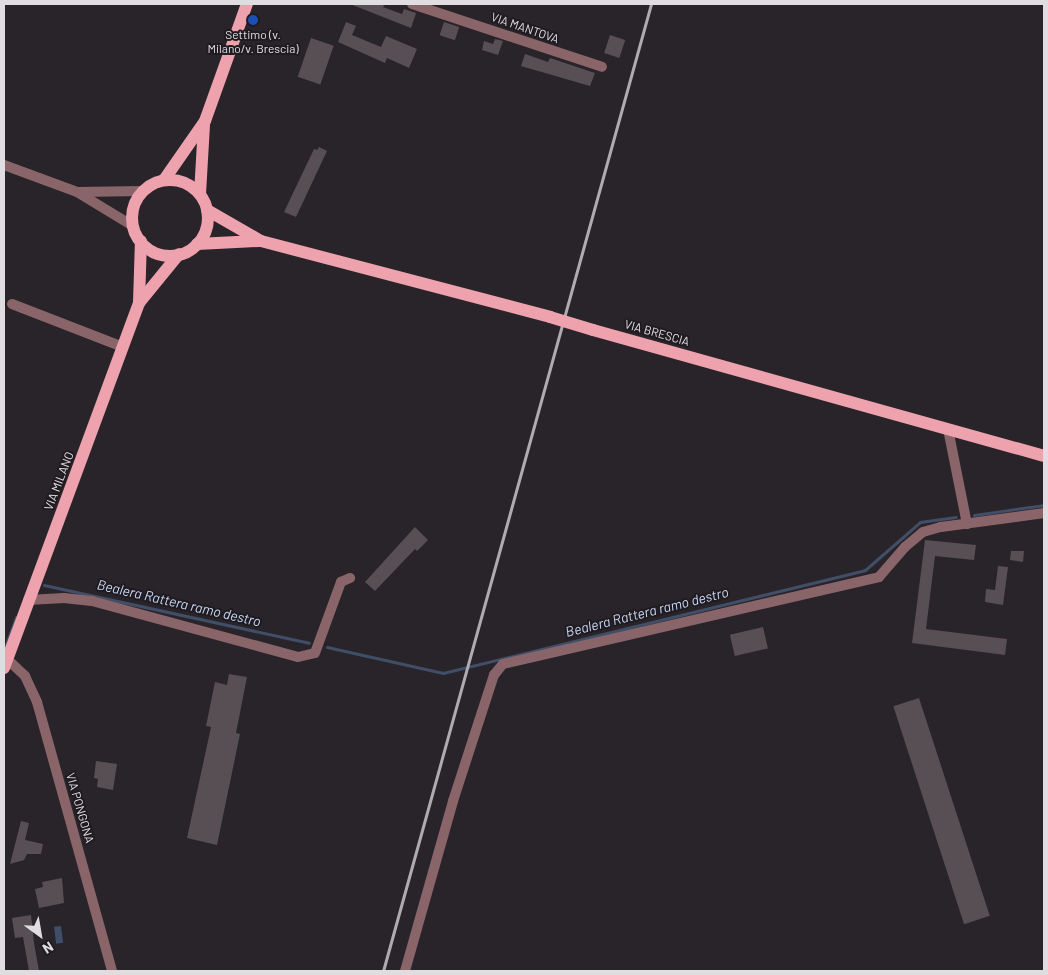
<!DOCTYPE html>
<html>
<head>
<meta charset="utf-8">
<style>
	body { margin:0 }
	#map { position:relative; width:1048px; height:975px; overflow:hidden; background:#292429; font-family:Barlow,sans-serif }
	div>[style] { position:absolute }
	.water>* { inset:0; background:#414e67; transform-origin:0 0 }
	.stream>* { height:3px; margin:-1.5px; padding:0 1.5px; transform-origin:1.5px; border-radius:1.5px; background:#414e67 }
	.building>* { inset:0; background:#574f53; transform-origin:0 0 }
	.minor>* { height:10px; margin:-5px; padding:0 5px; transform-origin:5px; border-radius:5px; background:#89656a }
	.major>* { height:12px; margin:-6px; padding:0 6px; transform-origin:6px; border-radius:6px; background:#eda2ad }
	.major>.ring { margin:-6px; padding:0; box-sizing:content-box; background:none; border:12px solid #eda2ad; border-radius:50% }
	.rail>* { height:3px; margin:-1.5px; padding:0 1.5px; transform-origin:1.5px; border-radius:1.5px; background:#afacaf }
	.major-bridge>* { height:12px; margin:-6px; padding:0 6px; transform-origin:6px; border-radius:6px; background:#eda2ad }
	.dots>* { width:14px; height:14px; translate:-50% -50%; box-sizing:border-box; border:2px solid #201b20; border-radius:50% }
	span { translate:-50% -50%; white-space:nowrap; text-align:center; line-height:1.15; -webkit-text-stroke:4px #201b20; paint-order:stroke }
	.street-label { font-size:12px; color:#e0dde0 }
	.poi-label { font-size:12px; color:#e0dde0 }
	.water-label { font-size:14px; color:#c7d8f5; font-style:italic }
	.frame { position:absolute; inset:0; border:5px solid #e0dde0; pointer-events:none }
	.north { position:absolute; left:15px; top:910px; width:50px; height:50px; -webkit-text-stroke:4px #201b20; paint-order:stroke; rotate:148deg; font-size:14px; font-weight:700; line-height:20px; text-align:center; color:#e0dde0 }
	.north::after { content:''; display:block; margin:auto; width:18px; height:22px; background:#e0dde0; clip-path:polygon(50% 0,100% 100%,50% 72%,0 100%) }
</style>
</head>
<body>
<div id="map">
	<div class="water">
		<i style="left:61px;top:926px;width:17px;height:7px;rotate:83deg"></i>
	</div>
	<div class="stream">
		<i style="left:974px;top:515px;width:71px;rotate:-8.1deg"></i>
		<i style="left:44px;top:585px;width:271px;rotate:12.3deg"></i>
		<i style="left:327px;top:647px;width:119px;rotate:12.6deg"></i>
		<i style="left:443px;top:673px;width:434px;rotate:-13.7deg"></i>
		<i style="left:865px;top:570px;width:73px;rotate:-41.1deg"></i>
		<i style="left:920px;top:522px;width:36px;rotate:-8deg"></i>
		<i style="left:4px;top:650px;width:35px;rotate:-70deg"></i>
	</div>
	<div class="building">
		<i style="clip-path:polygon(350px 4px,385px 4px,383px 7px,402px 14px,404px 9px,416px 13px,411px 28px)"></i>
		<i style="clip-path:polygon(346px 22px,356px 26px,352px 35px,381px 47px,386px 36px,417px 49px,409px 68px,387px 58px,385px 63px,338px 42px)"></i>
		<i style="left:444px;top:22px;width:16px;height:14px;rotate:18deg"></i>
		<i style="left:610px;top:35px;width:16px;height:19px;rotate:18deg"></i>
		<i style="left:311px;top:38px;width:24px;height:41px;rotate:19deg"></i>
		<i style="clip-path:polygon(495px 39px,503px 41px,498px 55px,482px 50px,484px 41px,493px 44px)"></i>
		<i style="clip-path:polygon(525px 54px,548px 62px,550px 58px,595px 73px,590px 86px,521px 66px)"></i>
		<i style="clip-path:polygon(319px 147px,327px 151px,296px 217px,284px 212px,314px 149px,317px 150px)"></i>
		<i style="clip-path:polygon(415px 527px,428px 540px,417px 551px,415px 549px,375px 591px,365px 582px)"></i>
		<i style="clip-path:polygon(925px 540px,976px 545px,974px 560px,935px 556px,926px 629px,1007px 639px,1005px 655px,912px 643px)"></i>
		<i style="clip-path:polygon(1011px 551px,1024px 551px,1023px 562px,1010px 560px)"></i>
		<i style="clip-path:polygon(998px 566px,1008px 567px,1003px 605px,985px 602px,986px 589px,995px 590px)"></i>
		<i style="left:763px;top:627px;width:22px;height:34px;rotate:77deg"></i>
		<i style="clip-path:polygon(229px 674px,247px 677px,236px 733px,240px 734px,217px 845px,187px 838px,211px 727px,206px 726px,215px 682px,227px 685px)"></i>
		<i style="left:919px;top:698px;width:229px;height:27px;rotate:72deg"></i>
		<i style="clip-path:polygon(96px 761px,117px 764px,113px 790px,97px 787px,98px 779px,94px 778px)"></i>
		<i style="clip-path:polygon(21px 821px,29px 823px,25px 840px,43px 844px,41px 854px,27px 854px,24px 860px,10px 864px)"></i>
		<i style="clip-path:polygon(62px 878px,64px 903px,39px 908px,35px 889px,43px 887px,42px 882px)"></i>
		<i style="clip-path:polygon(31px 915px,34px 943px,39px 971px,29px 971px,23px 937px,15px 938px,12px 918px)"></i>
	</div>
	<div class="minor">
		<i style="left:412px;top:4px;width:200px;rotate:18.3deg"></i>
		<i style="left:4px;top:165px;width:78px;rotate:20.3deg"></i>
		<i style="left:77px;top:192px;width:66px;rotate:31.3deg"></i>
		<i style="left:78px;top:192px;width:65px;rotate:-0.9deg"></i>
		<i style="left:12px;top:304px;width:119px;rotate:21.2deg"></i>
		<i style="left:948px;top:429px;width:97px;rotate:78.7deg"></i>
		<i style="left:28px;top:600px;width:36px;rotate:-3deg"></i>
		<i style="left:64px;top:598px;width:28px;rotate:6deg"></i>
		<i style="left:92px;top:601px;width:213px;rotate:15.2deg"></i>
		<i style="left:298px;top:657px;width:17px;rotate:-13deg"></i>
		<i style="left:315px;top:653px;width:76px;rotate:-69.9deg"></i>
		<i style="left:341px;top:582px;width:10px;rotate:-24deg"></i>
		<i style="left:7px;top:659px;width:25px;rotate:43deg"></i>
		<i style="left:25px;top:676px;width:29px;rotate:65deg"></i>
		<i style="left:37px;top:702px;width:279px;rotate:74.4deg"></i>
		<i style="left:405px;top:971px;width:177px;rotate:-74.2deg"></i>
		<i style="left:453px;top:801px;width:133px;rotate:-72deg"></i>
		<i style="left:494px;top:675px;width:14px;rotate:-51deg"></i>
		<i style="left:503px;top:664px;width:386px;rotate:-13deg"></i>
		<i style="left:879px;top:577px;width:40px;rotate:-49deg"></i>
		<i style="left:905px;top:547px;width:23px;rotate:-40deg"></i>
		<i style="left:923px;top:532px;width:19px;rotate:-16deg"></i>
		<i style="left:941px;top:527px;width:104px;rotate:-7.7deg"></i>
	</div>
	<div class="major">
		<i style="left:164px;top:180px;width:72px;rotate:-55.2deg"></i>
		<i style="left:205px;top:121px;width:124px;rotate:-70.3deg"></i>
		<i class="ring" style="left:132px;top:180px;width:64px;height:64px"></i>
		<i style="left:200px;top:194px;width:70px;rotate:-86.7deg"></i>
		<i style="left:207px;top:210px;width:62px;rotate:29.9deg"></i>
		<i style="left:261px;top:241px;width:299px;rotate:14.7deg"></i>
		<i style="left:197px;top:244px;width:62px;rotate:-2.8deg"></i>
		<i style="left:139px;top:303px;width:63px;rotate:-50.8deg"></i>
		<i style="left:593px;top:330px;width:468px;rotate:15.6deg"></i>
		<i style="left:4px;top:668px;width:389px;rotate:-69.7deg"></i>
		<i style="left:139px;top:303px;width:62px;rotate:-88.2deg"></i>
	</div>
	<div class="rail">
		<i style="left:383px;top:971px;width:1003px;rotate:-74.51deg"></i>
	</div>
	<div class="major-bridge">
		<i style="left:550px;top:317px;width:45px;rotate:16.8deg"></i>
	</div>
	<div class="dots">
		<i style="left:253px;top:20px;background:#1a4fb4"></i>
	</div>
	<div class="street-label">
		<span style="left:525px;top:28px;rotate:19deg">VIA MANTOVA</span>
		<span style="left:657px;top:333px;rotate:16deg">VIA BRESCIA</span>
		<span style="left:59px;top:481px;rotate:-69deg">VIA MILANO</span>
		<span style="left:80px;top:808px;rotate:74deg">VIA PONGONA</span>
	</div>
	<div class="poi-label">
		<span style="left:253px;top:42px">Settimo (v.<br>Milano/v. Brescia)</span>
	</div>
	<div class="water-label">
		<span style="left:179px;top:603px;rotate:13deg">Bealera Rattera ramo destro</span>
		<span style="left:647px;top:612px;rotate:-14deg">Bealera Rattera ramo destro</span>
	</div>
	<div class="frame"></div>
	<div class="north">N</div>
</div>
</body>
</html>
